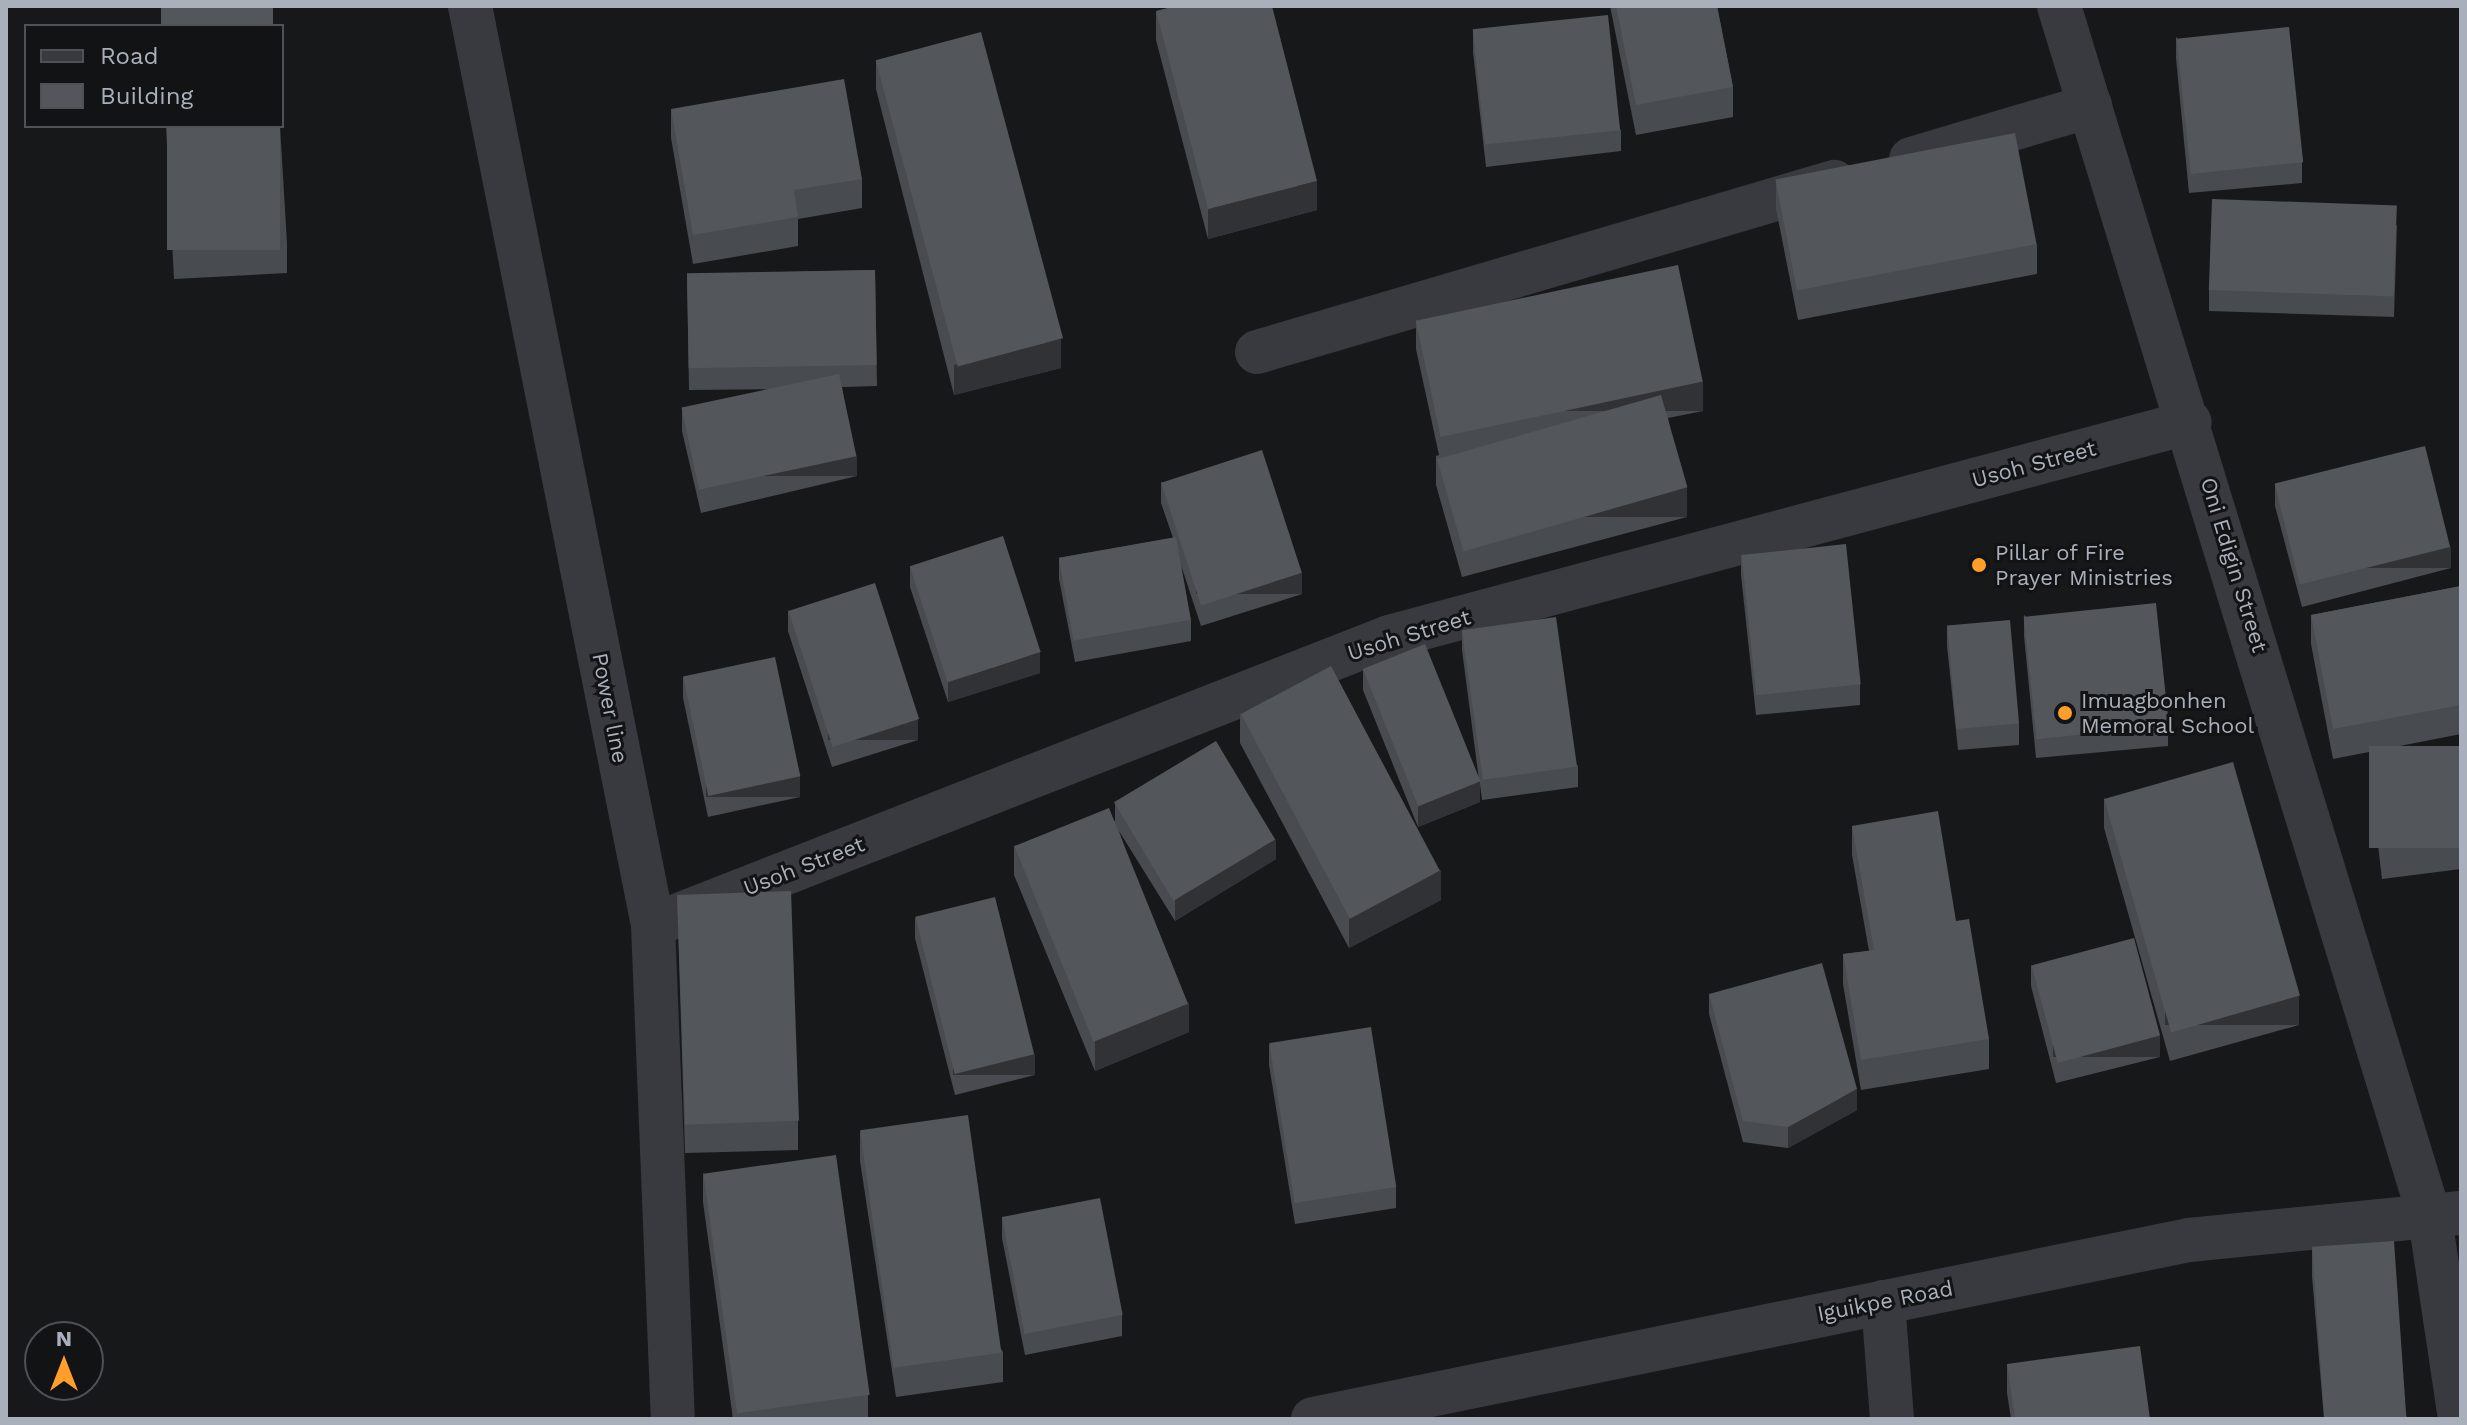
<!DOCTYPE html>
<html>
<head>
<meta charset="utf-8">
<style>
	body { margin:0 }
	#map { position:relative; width:2467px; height:1425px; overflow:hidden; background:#17181a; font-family:"Work Sans",sans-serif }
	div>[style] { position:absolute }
	.minor>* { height:44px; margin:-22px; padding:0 22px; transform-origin:22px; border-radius:22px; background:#383a3f }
	.wall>* { inset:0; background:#484b4f }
	.shaded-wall>* { inset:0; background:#303235; transform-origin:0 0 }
	.building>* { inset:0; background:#53565b; transform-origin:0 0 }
	.dots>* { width:22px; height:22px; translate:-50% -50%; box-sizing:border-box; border:4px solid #121315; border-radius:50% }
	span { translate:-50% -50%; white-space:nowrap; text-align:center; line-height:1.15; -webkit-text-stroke:6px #121315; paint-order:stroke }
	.street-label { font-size:22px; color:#a9b0bb }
	.poi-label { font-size:22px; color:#a9b0bb }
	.left { translate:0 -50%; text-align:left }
	.frame { position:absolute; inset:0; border:8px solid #a9b0bb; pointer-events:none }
	.legend { position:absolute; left:24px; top:24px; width:260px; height:104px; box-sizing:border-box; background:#121315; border:2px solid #4e5257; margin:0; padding:10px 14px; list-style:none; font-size:24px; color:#a9b0bb }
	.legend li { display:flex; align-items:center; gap:16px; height:40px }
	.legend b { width:40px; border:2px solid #4e5257 }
	.north { position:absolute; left:24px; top:1321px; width:80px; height:80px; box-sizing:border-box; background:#121315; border:2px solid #4e5257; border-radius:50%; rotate:0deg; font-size:22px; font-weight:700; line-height:32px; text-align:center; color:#a9b0bb }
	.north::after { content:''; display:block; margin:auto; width:28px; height:36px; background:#ff9e2a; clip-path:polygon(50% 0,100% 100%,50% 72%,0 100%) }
</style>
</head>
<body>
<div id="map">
	<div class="minor">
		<i style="left:470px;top:6px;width:937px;rotate:78.74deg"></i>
		<i style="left:653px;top:925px;width:494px;rotate:87.7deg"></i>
		<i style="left:2059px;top:6px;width:1268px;rotate:72.98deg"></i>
		<i style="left:2430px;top:1218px;width:203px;rotate:81.5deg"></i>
		<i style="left:1911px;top:159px;width:187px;rotate:-16.5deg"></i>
		<i style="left:1257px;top:352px;width:602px;rotate:-16.42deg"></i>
		<i style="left:653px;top:925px;width:790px;rotate:-21.37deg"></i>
		<i style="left:1389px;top:637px;width:829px;rotate:-15.02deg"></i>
		<i style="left:1883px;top:1302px;width:117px;rotate:85.6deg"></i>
		<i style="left:1313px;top:1419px;width:894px;rotate:-11.55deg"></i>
		<i style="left:2189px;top:1240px;width:273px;rotate:-5.7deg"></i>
	</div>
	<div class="wall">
		<i style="clip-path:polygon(1610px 6px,1717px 6px,1733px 87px,1733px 117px,1636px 135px)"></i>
		<i style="clip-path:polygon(1879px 6px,1899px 6px,1879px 8px)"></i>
		<i style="clip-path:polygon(1156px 11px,1317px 210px,1208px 239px,1156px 40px)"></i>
		<i style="clip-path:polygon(1473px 31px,1621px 130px,1621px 151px,1486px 167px,1473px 52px)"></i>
		<i style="clip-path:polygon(2176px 37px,2302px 162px,2302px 183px,2189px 193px,2176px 58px)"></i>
		<i style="clip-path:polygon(876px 60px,1061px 368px,954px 395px,876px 89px)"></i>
		<i style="clip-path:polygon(671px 109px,862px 179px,862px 208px,798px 219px,798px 246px,693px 264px,671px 138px)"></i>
		<i style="clip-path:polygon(166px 126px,280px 126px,287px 243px,287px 273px,174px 279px)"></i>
		<i style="clip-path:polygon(1776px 180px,2037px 244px,2037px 274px,1798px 320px,1776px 209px)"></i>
		<i style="clip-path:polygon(2397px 225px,2394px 317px,2209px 311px,2209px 290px)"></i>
		<i style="clip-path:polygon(875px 270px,877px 386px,842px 387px,857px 476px,701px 513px,682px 431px,682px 410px,775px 389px,689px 390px,687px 274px)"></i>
		<i style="clip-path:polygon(1416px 320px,1703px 411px,1668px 418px,1687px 517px,1462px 577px,1436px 485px,1436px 456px,1439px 455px,1416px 349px)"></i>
		<i style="clip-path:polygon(1161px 482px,1302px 594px,1201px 626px,1181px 565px,1191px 620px,1191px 641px,1075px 662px,1059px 579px,1059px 558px,1173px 538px,1161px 503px)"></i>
		<i style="clip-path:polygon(2275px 485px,2451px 568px,2302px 607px,2275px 506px)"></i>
		<i style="clip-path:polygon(1741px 554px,1860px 684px,1860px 705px,1756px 715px,1741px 575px)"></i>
		<i style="clip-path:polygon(910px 566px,1040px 673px,948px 702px,910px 587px)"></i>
		<i style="clip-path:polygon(2461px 586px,2461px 734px,2333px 759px,2311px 644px,2311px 615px)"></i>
		<i style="clip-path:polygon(788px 610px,918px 740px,832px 767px,788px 631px)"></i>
		<i style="clip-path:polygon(2024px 615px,2168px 725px,2168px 746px,2036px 758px,2024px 636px)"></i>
		<i style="clip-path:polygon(1947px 625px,2019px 724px,2019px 745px,1958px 750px,1947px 646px)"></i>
		<i style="clip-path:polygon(1462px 630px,1578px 766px,1578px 787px,1482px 800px,1480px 784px,1480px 802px,1418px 827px,1363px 690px,1363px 669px,1479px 780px,1462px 650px)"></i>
		<i style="clip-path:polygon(683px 677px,800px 797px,708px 817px,683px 698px)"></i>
		<i style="clip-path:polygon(1240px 713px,1441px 900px,1349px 948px,1240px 743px)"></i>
		<i style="clip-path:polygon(2461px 746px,2461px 869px,2382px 879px,2370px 778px,2370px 757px)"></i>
		<i style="clip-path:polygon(2104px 798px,2299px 1025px,2170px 1061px,2104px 828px)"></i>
		<i style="clip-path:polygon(1115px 804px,1276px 859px,1175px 921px,1119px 831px,1189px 1032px,1095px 1071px,1014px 875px,1014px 846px,1115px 821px)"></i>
		<i style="clip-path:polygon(1852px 826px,1956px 921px,1989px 1039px,1989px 1069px,1861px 1090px,1843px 984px,1843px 954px,1869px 951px,1852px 855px)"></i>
		<i style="clip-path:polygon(677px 894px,798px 1121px,798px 1150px,685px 1153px)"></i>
		<i style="clip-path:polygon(915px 917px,1035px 1075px,955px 1095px,915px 938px)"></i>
		<i style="clip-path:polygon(2031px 965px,2160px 1057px,2056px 1083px,2031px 986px)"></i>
		<i style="clip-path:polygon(1709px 994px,1857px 1110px,1788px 1148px,1743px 1142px,1709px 1014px)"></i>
		<i style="clip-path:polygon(1269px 1044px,1396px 1187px,1396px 1208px,1295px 1224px,1269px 1065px)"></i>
		<i style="clip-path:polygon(860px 1132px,1003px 1352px,1003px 1382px,896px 1397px,860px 1161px)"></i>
		<i style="clip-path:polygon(703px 1173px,868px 1395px,868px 1419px,733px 1419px,703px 1202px)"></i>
		<i style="clip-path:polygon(1002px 1217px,1122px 1315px,1122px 1336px,1025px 1355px,1002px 1238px)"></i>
		<i style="clip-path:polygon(2312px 1247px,2408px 1419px,2324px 1419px,2312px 1276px)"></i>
		<i style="clip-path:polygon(2007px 1364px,2150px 1419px,2011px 1419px,2007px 1393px)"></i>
	</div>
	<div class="shaded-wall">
		<i style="clip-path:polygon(1317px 181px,1317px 210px,1208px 239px,1208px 209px)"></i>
		<i style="clip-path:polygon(1061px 339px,1061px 368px,954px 395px,954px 365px)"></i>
		<i style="left:1703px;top:381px;width:30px;height:267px;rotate:90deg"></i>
		<i style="left:857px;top:456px;width:20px;height:160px;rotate:90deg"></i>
		<i style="left:1687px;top:487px;width:30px;height:233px;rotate:90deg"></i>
		<i style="left:2451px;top:547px;width:21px;height:154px;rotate:90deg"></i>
		<i style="left:1302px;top:573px;width:21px;height:106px;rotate:90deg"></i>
		<i style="clip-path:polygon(1040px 652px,1040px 673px,948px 702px,948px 682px)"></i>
		<i style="left:918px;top:719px;width:21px;height:90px;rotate:90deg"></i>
		<i style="left:800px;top:776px;width:21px;height:94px;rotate:90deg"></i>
		<i style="clip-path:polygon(1480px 781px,1480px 802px,1418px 827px,1418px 806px)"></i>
		<i style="clip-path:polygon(1276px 839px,1276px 859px,1175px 921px,1175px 900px)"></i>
		<i style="clip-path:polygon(1441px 870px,1441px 900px,1349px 948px,1349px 918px)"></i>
		<i style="left:2299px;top:996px;width:29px;height:134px;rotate:90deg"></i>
		<i style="clip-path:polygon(1189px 1003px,1189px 1032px,1095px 1071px,1095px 1041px)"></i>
		<i style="left:2160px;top:1036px;width:21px;height:107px;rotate:90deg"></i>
		<i style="left:1035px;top:1054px;width:21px;height:82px;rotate:90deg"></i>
		<i style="clip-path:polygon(1857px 1089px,1857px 1110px,1788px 1148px,1788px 1127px)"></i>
	</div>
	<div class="building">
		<i style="left:161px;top:6px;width:112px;height:20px"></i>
		<i style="clip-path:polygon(1175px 6px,1272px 6px,1317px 181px,1208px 209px,1156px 11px)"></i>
		<i style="clip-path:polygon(1616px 6px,1717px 6px,1733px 87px,1636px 105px)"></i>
		<i style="left:1608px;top:15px;width:116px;height:136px;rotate:84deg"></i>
		<i style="left:2289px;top:27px;width:136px;height:113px;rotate:84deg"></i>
		<i style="left:981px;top:32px;width:317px;height:109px;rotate:75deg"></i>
		<i style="clip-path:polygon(844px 79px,862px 179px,794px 190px,798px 217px,693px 235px,671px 109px)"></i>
		<i style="left:167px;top:126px;width:113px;height:124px"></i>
		<i style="left:2015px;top:133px;width:113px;height:244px;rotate:79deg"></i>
		<i style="left:2212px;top:199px;width:185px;height:91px;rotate:2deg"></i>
		<i style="left:1678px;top:265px;width:119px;height:268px;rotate:78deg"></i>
		<i style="left:875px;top:270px;width:95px;height:188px;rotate:89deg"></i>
		<i style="left:839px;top:374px;width:84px;height:161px;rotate:78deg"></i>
		<i style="left:1661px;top:395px;width:96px;height:233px;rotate:74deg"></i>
		<i style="left:2425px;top:446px;width:104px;height:155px;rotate:76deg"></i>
		<i style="left:1262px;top:450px;width:129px;height:106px;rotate:72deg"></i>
		<i style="left:1003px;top:536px;width:122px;height:98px;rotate:72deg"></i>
		<i style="left:1176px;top:537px;width:84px;height:119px;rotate:80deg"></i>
		<i style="left:1846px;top:544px;width:141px;height:105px;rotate:84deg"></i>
		<i style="left:875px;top:583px;width:143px;height:91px;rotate:72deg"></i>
		<i style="clip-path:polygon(2461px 586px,2461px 705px,2333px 729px,2311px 615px)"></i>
		<i style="left:2156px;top:603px;width:123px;height:133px;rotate:84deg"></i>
		<i style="left:1556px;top:617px;width:151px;height:95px;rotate:82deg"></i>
		<i style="left:2010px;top:620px;width:104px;height:63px;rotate:85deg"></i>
		<i style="left:1425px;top:644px;width:148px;height:67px;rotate:68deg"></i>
		<i style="left:775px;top:657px;width:122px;height:94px;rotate:78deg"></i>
		<i style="left:1331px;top:666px;width:232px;height:102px;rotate:62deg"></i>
		<i style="left:1216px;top:741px;width:115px;height:119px;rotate:59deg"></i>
		<i style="left:2461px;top:746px;width:102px;height:92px;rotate:90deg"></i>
		<i style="left:2233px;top:762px;width:243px;height:134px;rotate:74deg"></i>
		<i style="left:1109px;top:808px;width:211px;height:102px;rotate:68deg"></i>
		<i style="clip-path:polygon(1938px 811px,1956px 921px,1969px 919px,1989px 1039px,1861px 1060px,1843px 954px,1874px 950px,1852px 826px)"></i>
		<i style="left:791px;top:891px;width:230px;height:114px;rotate:88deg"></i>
		<i style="left:995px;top:897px;width:162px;height:82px;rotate:76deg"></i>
		<i style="left:2134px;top:938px;width:101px;height:106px;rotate:75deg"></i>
		<i style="clip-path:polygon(1822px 963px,1857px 1089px,1788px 1127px,1743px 1121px,1709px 994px)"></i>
		<i style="left:1371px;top:1027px;width:162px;height:103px;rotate:81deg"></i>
		<i style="left:968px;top:1115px;width:240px;height:109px;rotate:82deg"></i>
		<i style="left:836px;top:1155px;width:242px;height:134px;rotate:82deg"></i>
		<i style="left:1100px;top:1198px;width:119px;height:100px;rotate:79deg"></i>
		<i style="left:2394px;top:1241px;width:179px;height:82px;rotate:86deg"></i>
		<i style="clip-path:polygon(2140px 1346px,2150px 1419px,2015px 1419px,2007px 1364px)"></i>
	</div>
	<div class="dots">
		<i style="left:1979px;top:565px;background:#ff9e2a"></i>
		<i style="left:2065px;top:713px;background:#ff9e2a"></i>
	</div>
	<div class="street-label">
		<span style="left:2034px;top:464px;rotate:-15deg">Usoh Street</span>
		<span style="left:2234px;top:565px;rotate:73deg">Oni Edigin Street</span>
		<span style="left:1409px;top:635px;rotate:-17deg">Usoh Street</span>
		<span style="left:610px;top:708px;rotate:79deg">Power line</span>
		<span style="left:804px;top:866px;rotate:-21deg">Usoh Street</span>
		<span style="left:1885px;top:1301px;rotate:-11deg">Iguikpe Road</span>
	</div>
	<div class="poi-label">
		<span class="left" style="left:1995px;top:565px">Pillar of Fire<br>Prayer Ministries</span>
		<span class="left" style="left:2081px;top:713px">Imuagbonhen<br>Memoral School</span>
	</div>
	<div class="frame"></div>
	<ul class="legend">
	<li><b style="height:10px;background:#383a3f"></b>Road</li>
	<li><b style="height:22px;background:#53565b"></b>Building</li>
	</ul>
	<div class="north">N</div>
</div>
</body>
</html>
